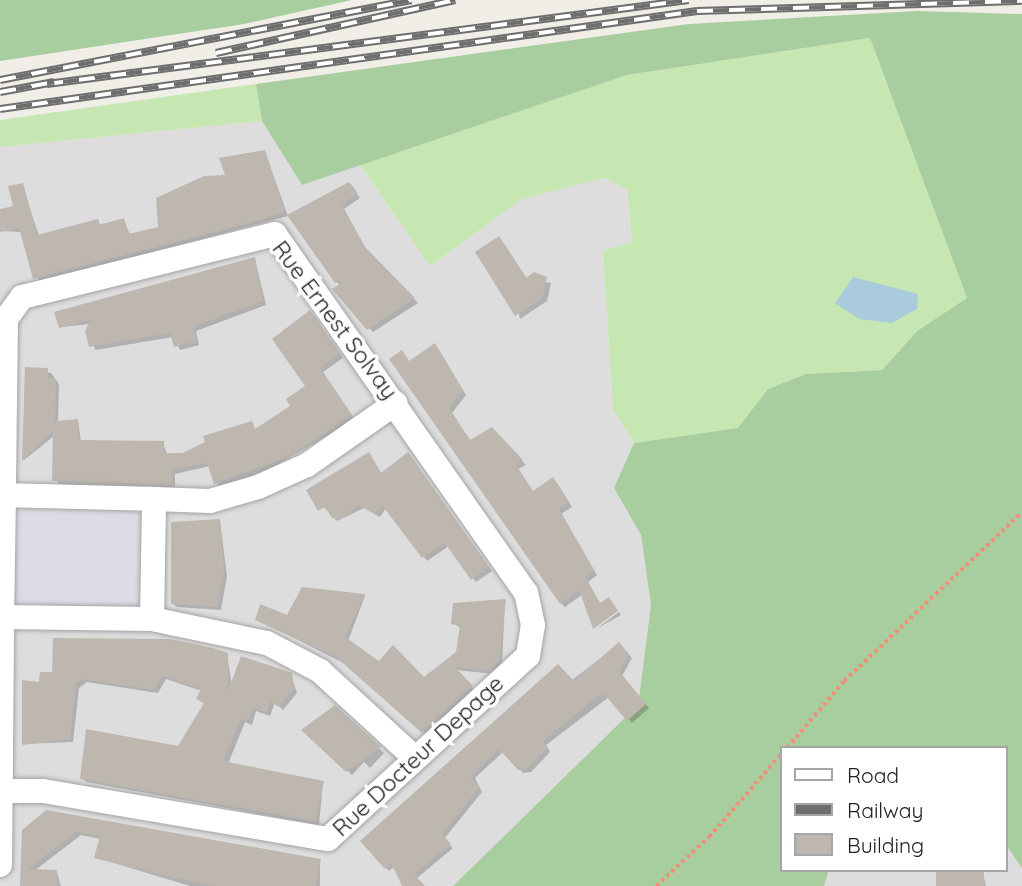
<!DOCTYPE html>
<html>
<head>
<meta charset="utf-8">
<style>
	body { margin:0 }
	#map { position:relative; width:1022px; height:886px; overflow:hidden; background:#f0eee7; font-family:Quicksand,sans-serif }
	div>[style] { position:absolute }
	.residential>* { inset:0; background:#dedddd }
	.grass>* { inset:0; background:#c6e7b1 }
	.forest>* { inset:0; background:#a8cd9f }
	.plaza>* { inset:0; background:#dddce6 }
	.water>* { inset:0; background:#aacbdb }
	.shadow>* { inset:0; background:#0003 }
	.building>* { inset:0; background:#bdb7b0; transform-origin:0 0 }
	.path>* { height:3.5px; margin-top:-1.75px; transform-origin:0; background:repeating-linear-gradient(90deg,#f28f76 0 3.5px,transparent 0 7px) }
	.roads { filter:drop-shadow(0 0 2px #a4a4a4) drop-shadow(0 0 2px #a4a4a4) }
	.minor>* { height:24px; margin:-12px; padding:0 12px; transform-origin:12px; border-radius:12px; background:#fff }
	.rail>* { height:8px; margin-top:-4px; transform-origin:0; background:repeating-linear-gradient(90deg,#fff 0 16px,#6e6e6e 0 32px); box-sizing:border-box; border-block:2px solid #6e6e6e }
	span { translate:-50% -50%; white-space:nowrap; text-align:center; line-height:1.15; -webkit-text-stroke:7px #fff; paint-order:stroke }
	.street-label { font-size:23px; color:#202020 }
	.legend { position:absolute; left:780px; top:746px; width:228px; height:126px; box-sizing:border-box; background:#fff; border:2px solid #a6a6a6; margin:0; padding:9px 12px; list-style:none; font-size:21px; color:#202020 }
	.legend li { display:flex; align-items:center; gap:14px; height:35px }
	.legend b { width:35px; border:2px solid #a6a6a6 }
</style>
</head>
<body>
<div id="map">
	<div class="residential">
		<i style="clip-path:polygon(262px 121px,302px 185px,360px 165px,430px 266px,522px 199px,604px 178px,627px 189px,632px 243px,603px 251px,613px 409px,634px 443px,614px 488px,641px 535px,651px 605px,638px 705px,453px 886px,0 886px,0 147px)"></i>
		<i style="clip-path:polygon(1006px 845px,1022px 868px,1022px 886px,824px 886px,829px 870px,1006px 870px)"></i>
	</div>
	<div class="grass">
		<i style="clip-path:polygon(870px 38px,967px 298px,917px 331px,882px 370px,806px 374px,768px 389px,739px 428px,634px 443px,613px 409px,603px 251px,632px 242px,627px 189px,604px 178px,522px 199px,430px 266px,360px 165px,627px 75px)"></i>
		<i style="clip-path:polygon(256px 84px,262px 121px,0 147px,0 120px)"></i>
	</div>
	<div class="forest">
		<i style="clip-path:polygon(0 0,352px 0,244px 24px,0 61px)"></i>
		<i style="clip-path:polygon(917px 11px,1022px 14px,1022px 868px,1006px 845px,1006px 748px,782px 748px,782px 870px,829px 870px,824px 886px,453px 886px,638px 705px,651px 605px,641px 535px,614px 488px,634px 443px,738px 428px,768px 389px,806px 374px,882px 370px,917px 331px,967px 298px,870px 38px,627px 75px,302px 185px,262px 121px,256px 84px,689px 24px)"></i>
	</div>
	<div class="plaza">
		<i style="clip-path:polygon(24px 510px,139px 511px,140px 611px,13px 605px,13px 520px)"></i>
	</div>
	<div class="water">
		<i style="clip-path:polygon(853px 277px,918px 294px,917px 309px,892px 323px,859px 319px,835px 303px)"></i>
	</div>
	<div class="shadow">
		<i style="clip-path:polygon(265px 152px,288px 216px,39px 282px,22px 232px,1px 231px,0 211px,15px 207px,22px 185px,39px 236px,123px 220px,131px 236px,160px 228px)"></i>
		<i style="clip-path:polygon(352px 188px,360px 198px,344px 209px,368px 253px,418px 303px,373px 332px,334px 290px,340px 286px,289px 216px)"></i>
		<i style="clip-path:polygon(503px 242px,527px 279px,551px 283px,547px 301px,520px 319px)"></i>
		<i style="clip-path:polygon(255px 259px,266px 305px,196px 331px,199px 345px,180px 350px,173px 337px,95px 350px,90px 324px,61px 327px)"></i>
		<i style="clip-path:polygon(314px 316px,343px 358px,323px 372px,355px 420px,257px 476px,219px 487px,210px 466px,175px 474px,175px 488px,58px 485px,54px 436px,24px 460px,26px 369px,51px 373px,59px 384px,58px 422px,78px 420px,81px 442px,163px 443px,167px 454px,183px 455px,252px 423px,256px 430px,292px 407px,308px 387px)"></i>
		<i style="clip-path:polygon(435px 345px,466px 395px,452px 413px,471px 442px,492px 430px,526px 465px,518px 469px,534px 493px,557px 483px,572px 507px,561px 514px,597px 575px,588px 582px,601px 605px,594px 626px,583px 594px,565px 607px,561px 603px,410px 363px)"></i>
		<i style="clip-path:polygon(372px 458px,382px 474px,411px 458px,492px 571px,476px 582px,449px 546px,427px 561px,386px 508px,380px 517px,364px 508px,337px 521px,308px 490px)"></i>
		<i style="clip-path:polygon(220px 521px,227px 576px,221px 610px,177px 607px,172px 603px)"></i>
		<i style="clip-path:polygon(303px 589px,365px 596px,348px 641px,379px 663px,424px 679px,458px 653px,461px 628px,453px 623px,505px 601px,502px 665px,494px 674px,456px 670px,475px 691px,427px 735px,355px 669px,257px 619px,288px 617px)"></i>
		<i style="clip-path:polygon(619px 612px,621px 615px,596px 629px)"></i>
		<i style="clip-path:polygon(619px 644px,632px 658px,622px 676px,649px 708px,632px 723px,609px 697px,546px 745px,550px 752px,531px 772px,523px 773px,503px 752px,475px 778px,482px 792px,444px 839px,453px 848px,416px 879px,423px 886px,405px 886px,395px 866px,389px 871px,362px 842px)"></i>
		<i style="clip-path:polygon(227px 654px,232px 686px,291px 675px,297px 693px,283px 710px,275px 702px,270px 716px,256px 711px,252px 725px,245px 722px,228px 764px,323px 782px,319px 825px,86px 782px,82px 778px,179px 748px,206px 705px,198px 699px,202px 691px,166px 679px,158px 693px,87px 682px,79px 688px,73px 742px,23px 744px,41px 683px)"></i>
		<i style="clip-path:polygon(335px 707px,384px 753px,370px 768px,364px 762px,352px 775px,304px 731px)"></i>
		<i style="clip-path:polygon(46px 812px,320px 860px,320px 886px,190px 886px,101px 859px,101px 839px,81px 835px,34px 871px,57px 872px,61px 886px,23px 886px,24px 830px)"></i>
		<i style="clip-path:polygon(983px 873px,986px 886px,935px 886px)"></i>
	</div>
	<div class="building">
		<i style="clip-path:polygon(265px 150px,285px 212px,254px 222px,33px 279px,19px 228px,0 232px,0 209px,13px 206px,8px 186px,23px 183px,37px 235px,98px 219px,100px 225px,124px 218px,129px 234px,158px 227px,156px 198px,204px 176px,225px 175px,219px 158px)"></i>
		<i style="clip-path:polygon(349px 182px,358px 193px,342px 205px,365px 247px,415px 298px,367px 330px,332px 289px,343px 282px,335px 283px,287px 215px)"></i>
		<i style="clip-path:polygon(499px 236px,526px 278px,534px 272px,547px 277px,543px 297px,515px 316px,475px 252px)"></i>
		<i style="clip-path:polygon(255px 257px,263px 301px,193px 327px,197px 341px,174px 347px,170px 333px,89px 347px,85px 331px,91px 320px,59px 328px,54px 312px)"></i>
		<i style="clip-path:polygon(310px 310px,340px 353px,320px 368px,352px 415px,291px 456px,214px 484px,207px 463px,172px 470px,172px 485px,52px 481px,53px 431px,22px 461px,25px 367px,48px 368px,48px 379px,56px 379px,55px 421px,78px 419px,78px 440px,164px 441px,164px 453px,183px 453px,205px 442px,203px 436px,252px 421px,255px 429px,290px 406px,286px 399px,305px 386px,272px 339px)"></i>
		<i style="clip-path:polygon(435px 343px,463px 390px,449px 408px,470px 440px,492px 427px,523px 460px,516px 465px,533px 491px,553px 477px,569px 502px,559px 509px,594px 570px,585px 577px,600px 603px,609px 597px,618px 611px,593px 629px,579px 590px,560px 604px,389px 359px,402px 350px,409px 361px)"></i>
		<i style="clip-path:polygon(369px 452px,381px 473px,408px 452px,489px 567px,471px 580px,445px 543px,422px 558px,382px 505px,376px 515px,359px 505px,341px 519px,332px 518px,325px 507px,318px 511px,306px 490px)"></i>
		<i style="clip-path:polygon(220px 519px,224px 571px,217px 607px,171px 604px,171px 522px)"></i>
		<i style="clip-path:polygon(302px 587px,365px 594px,345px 637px,379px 661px,393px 645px,424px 677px,456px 652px,460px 626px,451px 624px,453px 603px,506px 599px,499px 661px,490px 671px,455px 667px,473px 686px,422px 733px,336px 657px,255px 620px,260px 604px,287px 615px)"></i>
		<i style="clip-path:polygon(53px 638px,170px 639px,213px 648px,228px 653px,228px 691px,241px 656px,292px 673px,294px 689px,278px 707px,271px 701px,266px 713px,253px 708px,248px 722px,241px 719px,223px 761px,324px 781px,315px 822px,80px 779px,86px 729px,178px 746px,204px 703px,196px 699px,201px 689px,162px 676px,154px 690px,82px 679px,76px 684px,70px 739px,22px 745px,22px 680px,39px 682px,40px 672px,52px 672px)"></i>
		<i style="clip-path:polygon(619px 642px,629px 654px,619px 671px,646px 704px,627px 721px,604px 694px,594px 699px,543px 741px,548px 747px,527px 769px,518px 770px,499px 749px,470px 777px,480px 787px,442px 834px,451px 844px,414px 874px,425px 886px,402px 886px,391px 863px,385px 869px,360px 841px,558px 664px,574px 681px)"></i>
		<i style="clip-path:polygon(335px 705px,381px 747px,346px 772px,301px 730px)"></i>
		<i style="clip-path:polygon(46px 810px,321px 859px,316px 886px,213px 886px,154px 873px,94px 858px,100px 836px,76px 832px,28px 869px,57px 870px,57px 886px,20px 886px,22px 830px)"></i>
		<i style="left:936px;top:870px;width:48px;height:16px"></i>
	</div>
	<div class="path">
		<i style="left:787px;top:748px;width:88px;rotate:-49.6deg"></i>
		<i style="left:844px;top:681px;width:245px;rotate:-43.5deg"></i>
		<i style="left:656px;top:886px;width:72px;rotate:-42.8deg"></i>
		<i style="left:709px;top:837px;width:111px;rotate:-49deg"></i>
	</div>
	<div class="roads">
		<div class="minor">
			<i style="left:154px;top:499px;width:56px;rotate:2deg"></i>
			<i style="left:210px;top:501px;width:50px;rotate:-16.3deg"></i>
			<i style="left:258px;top:487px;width:54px;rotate:-24.2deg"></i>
			<i style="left:307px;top:465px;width:108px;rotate:-34.9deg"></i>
			<i style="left:152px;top:619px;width:120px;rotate:-89deg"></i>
			<i style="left:154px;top:499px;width:150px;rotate:-178.5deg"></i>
			<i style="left:4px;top:495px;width:122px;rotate:90.9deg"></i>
			<i style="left:2px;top:617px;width:150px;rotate:0.8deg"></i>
			<i style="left:152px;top:619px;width:117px;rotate:11.8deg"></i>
			<i style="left:267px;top:643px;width:60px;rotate:27.8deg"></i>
			<i style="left:320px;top:671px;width:129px;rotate:42.5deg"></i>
			<i style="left:3px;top:791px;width:40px"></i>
			<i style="left:43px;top:791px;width:289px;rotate:9.6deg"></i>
			<i style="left:328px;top:839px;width:271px;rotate:-42.5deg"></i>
			<i style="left:528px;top:656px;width:31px;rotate:-81deg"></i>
			<i style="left:533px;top:625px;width:33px;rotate:-102deg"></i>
			<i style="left:526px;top:593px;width:438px;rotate:-125deg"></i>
			<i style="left:275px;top:234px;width:261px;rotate:166deg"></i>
			<i style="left:22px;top:297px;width:27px;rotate:126deg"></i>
			<i style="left:6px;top:319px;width:176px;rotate:90.7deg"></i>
			<i style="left:0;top:865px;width:248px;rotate:-89.5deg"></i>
		</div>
	</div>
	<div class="rail">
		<i style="left:216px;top:53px;width:245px;rotate:-12.5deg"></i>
		<i style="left:0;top:80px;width:419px;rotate:-11deg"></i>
		<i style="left:47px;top:84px;width:647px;rotate:-7.45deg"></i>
		<i style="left:0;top:92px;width:55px;rotate:-10.5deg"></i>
		<i style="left:0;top:109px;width:704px;rotate:-8deg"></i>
		<i style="left:697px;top:11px;width:325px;rotate:-1.8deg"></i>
	</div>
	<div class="street-label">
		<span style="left:335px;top:320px;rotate:53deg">Rue Ernest Solvay</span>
		<span style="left:418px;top:756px;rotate:-43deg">Rue Docteur Depage</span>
	</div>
	<ul class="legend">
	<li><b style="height:9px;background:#fff"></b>Road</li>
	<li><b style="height:9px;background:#6e6e6e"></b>Railway</li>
	<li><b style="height:19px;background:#bdb7b0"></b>Building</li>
	</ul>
</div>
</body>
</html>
